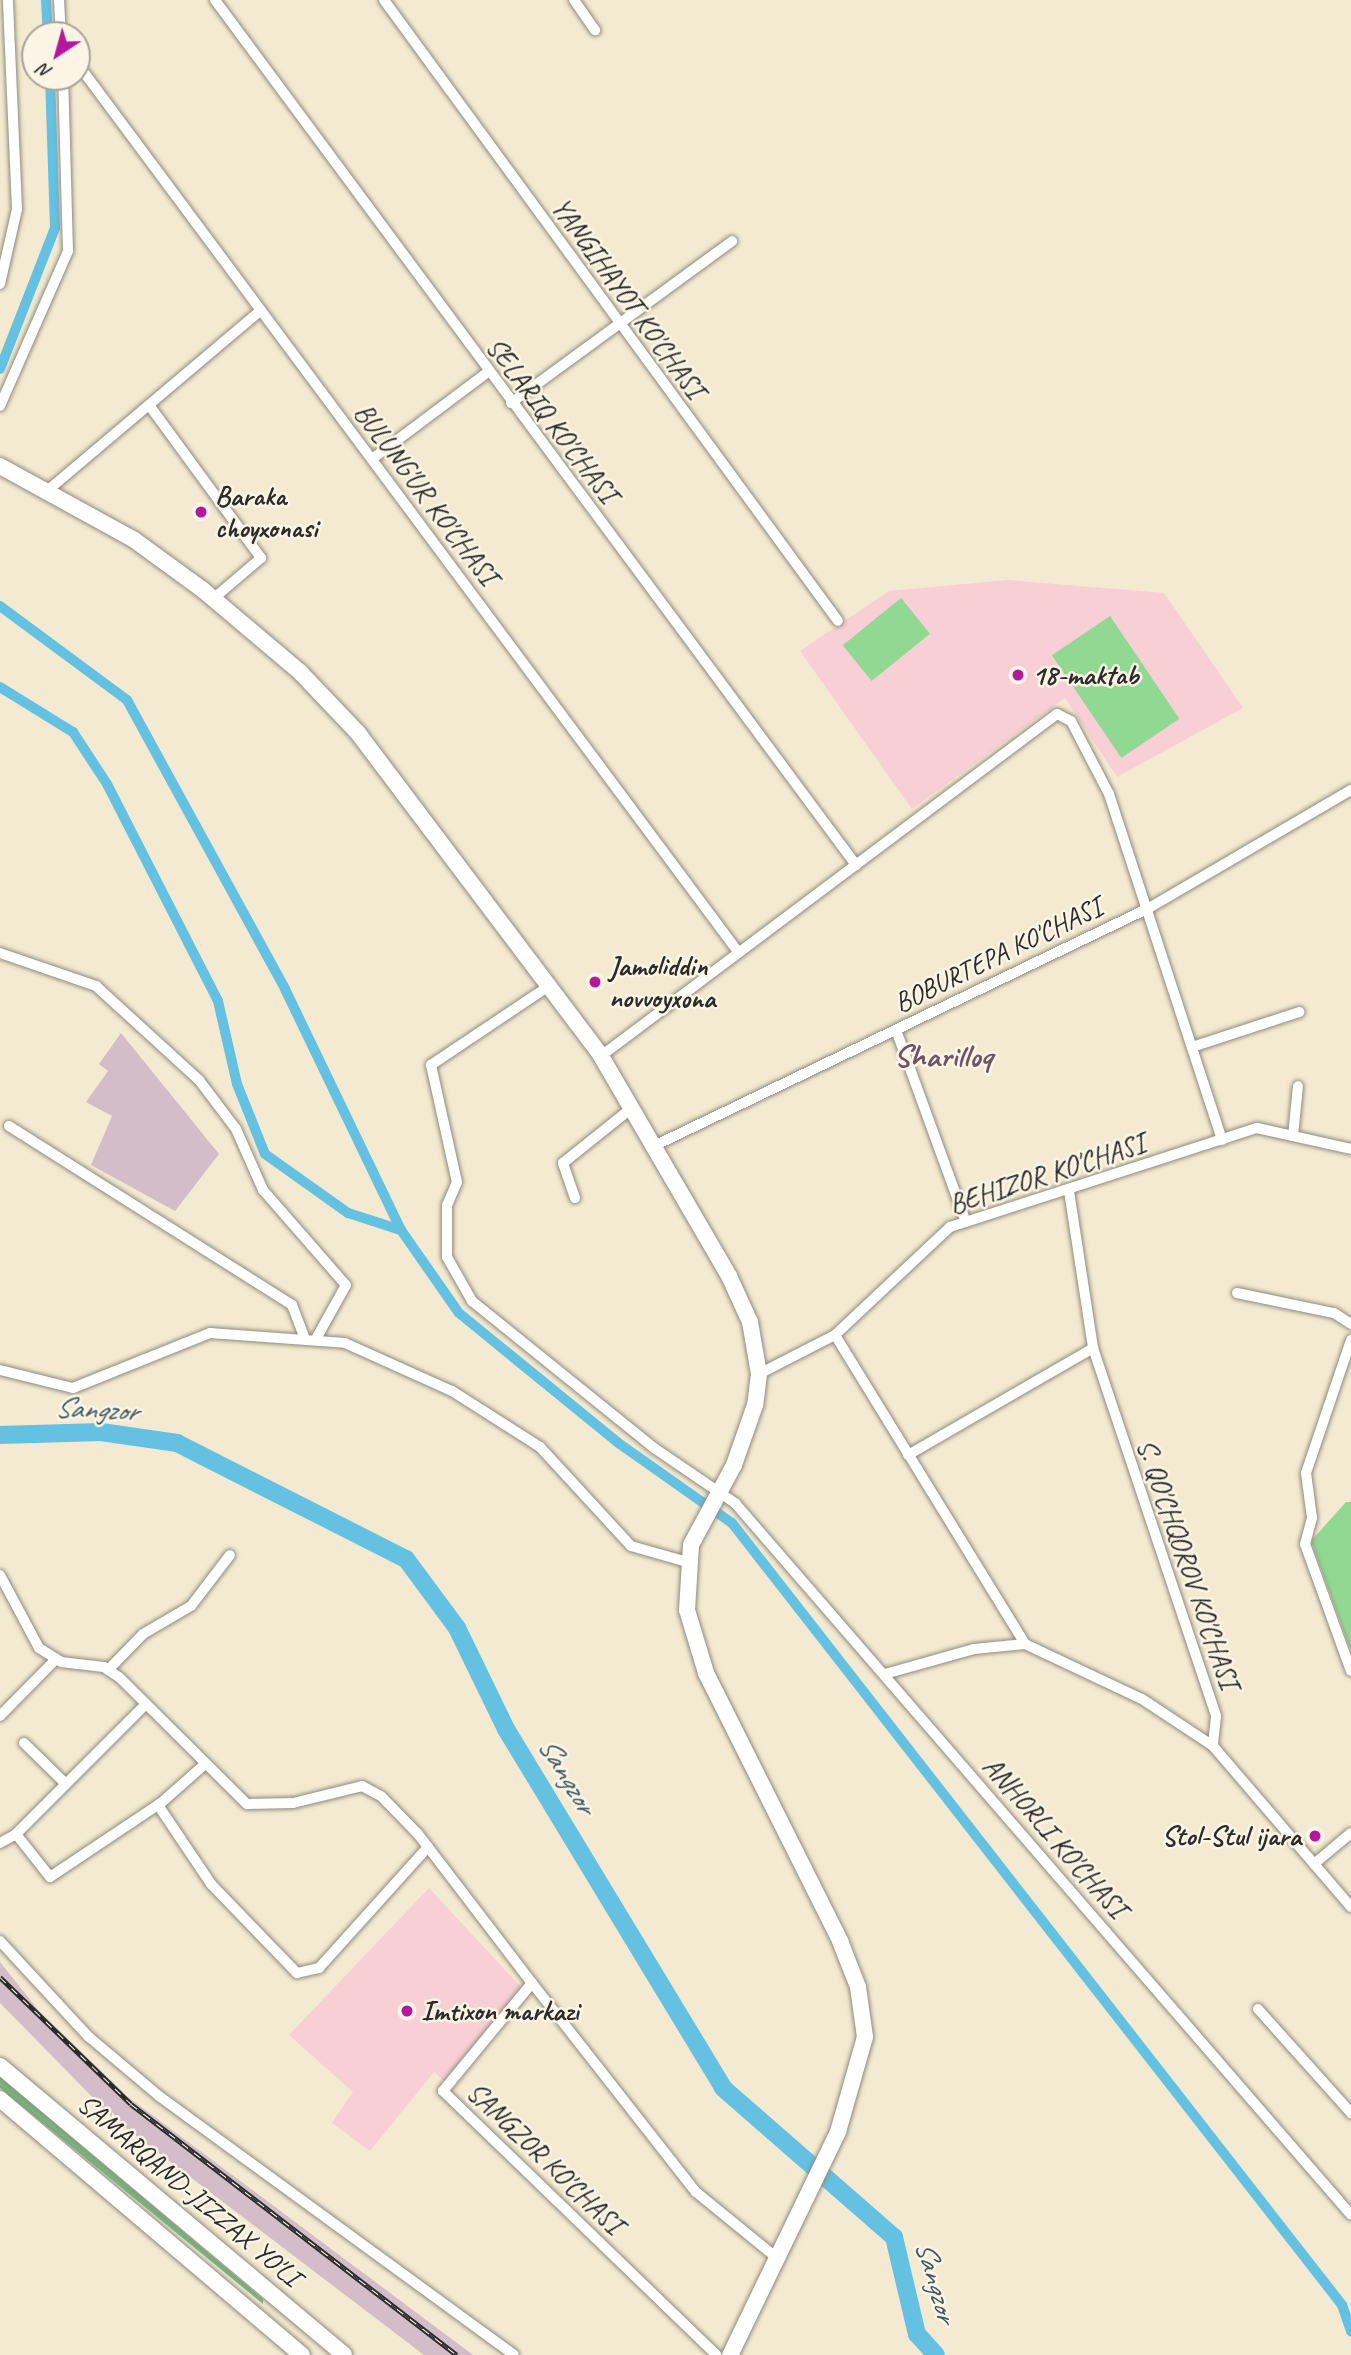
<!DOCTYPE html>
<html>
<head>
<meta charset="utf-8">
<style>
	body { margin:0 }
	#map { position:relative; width:1351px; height:2355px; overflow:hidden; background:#f3ead1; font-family:Caveat,sans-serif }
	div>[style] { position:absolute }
	.built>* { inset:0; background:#f7cfd5 }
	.industrial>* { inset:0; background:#d2bdc8 }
	.green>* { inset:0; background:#91d993; transform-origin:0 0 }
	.forest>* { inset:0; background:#74b97d }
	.canal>* { height:10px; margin:-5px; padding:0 5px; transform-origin:5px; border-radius:5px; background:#64c1e2 }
	.river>* { height:18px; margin:-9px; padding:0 9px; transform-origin:9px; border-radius:9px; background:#64c1e2 }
	.roads { filter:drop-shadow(0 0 2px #8f8a7e) drop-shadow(0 0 2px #8f8a7e) }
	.minor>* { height:10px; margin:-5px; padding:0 5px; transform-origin:5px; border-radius:5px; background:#fff }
	.primary>* { height:16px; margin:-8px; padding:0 8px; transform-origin:8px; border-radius:8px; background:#fff }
	.rail>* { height:5px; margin-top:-2.5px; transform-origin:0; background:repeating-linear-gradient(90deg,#fcf5e5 0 8px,#2b2b2b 0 16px); box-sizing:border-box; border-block:2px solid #2b2b2b }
	.dots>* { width:19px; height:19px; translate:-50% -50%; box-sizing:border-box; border:4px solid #fcf5e5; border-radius:50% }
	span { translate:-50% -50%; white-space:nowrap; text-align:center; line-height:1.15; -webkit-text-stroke:5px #fcf5e5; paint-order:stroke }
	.street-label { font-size:28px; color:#2b2b2b }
	.poi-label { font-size:28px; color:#2b2b2b; font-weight:700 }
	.left { translate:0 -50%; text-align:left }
	.right { translate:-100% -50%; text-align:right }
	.water-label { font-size:30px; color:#3c5862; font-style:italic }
	.quarter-label { font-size:32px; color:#6c5565; font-weight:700 }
	.north { position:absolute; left:21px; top:21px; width:70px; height:70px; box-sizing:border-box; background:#fcf5e5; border:2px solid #a8a49b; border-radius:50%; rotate:216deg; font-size:19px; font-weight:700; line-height:28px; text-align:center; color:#2b2b2b }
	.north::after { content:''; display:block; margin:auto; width:24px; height:32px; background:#b5179e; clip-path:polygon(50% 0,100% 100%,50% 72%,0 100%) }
</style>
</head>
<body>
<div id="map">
	<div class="built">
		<i style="clip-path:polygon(1008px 580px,1164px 593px,1243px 708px,1117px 777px,1065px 698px,912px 809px,800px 651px,889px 591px)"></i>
		<i style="clip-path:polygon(429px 1888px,521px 1987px,446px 2082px,434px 2072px,370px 2151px,332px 2123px,353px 2092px,289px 2035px)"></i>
	</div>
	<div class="industrial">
		<i style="clip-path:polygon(121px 1033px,219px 1154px,175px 1211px,91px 1165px,112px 1116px,86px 1102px,108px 1071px,99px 1064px)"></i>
		<i style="clip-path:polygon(0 1962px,39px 2011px,128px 2097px,473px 2355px,424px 2355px,114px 2119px,0 2003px)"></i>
	</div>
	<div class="green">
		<i style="left:901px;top:598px;width:46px;height:75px;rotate:51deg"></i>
		<i style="left:1110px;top:616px;width:124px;height:70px;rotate:56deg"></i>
		<i style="clip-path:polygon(1346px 1502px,1351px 1502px,1351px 1651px,1311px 1541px)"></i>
	</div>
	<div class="forest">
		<i style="clip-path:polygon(0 2077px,263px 2299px,263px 2304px,0 2088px)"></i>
	</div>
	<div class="canal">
		<i style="left:46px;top:0;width:35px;rotate:87deg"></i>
		<i style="left:0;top:369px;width:151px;rotate:-68.7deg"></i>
		<i style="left:55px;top:228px;width:151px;rotate:-91.9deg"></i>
		<i style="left:0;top:606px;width:158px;rotate:36.5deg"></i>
		<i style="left:127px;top:700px;width:329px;rotate:61.3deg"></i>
		<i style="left:285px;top:989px;width:267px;rotate:64.3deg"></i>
		<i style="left:401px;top:1230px;width:101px;rotate:55.1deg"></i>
		<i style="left:459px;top:1313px;width:204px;rotate:39.2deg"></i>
		<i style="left:617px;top:1442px;width:141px;rotate:35.2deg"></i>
		<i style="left:732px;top:1523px;width:992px;rotate:52.04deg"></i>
		<i style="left:1342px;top:2305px;width:28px;rotate:71deg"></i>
		<i style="left:0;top:687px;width:86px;rotate:31.7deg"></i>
		<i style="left:73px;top:732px;width:62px;rotate:56.8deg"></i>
		<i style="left:107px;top:784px;width:244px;rotate:62.9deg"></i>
		<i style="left:218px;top:1001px;width:85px;rotate:77.1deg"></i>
		<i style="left:237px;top:1084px;width:75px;rotate:68.2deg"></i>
		<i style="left:265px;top:1154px;width:102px;rotate:35.4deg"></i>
		<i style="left:348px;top:1213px;width:56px;rotate:17.8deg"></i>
	</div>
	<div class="river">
		<i style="left:0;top:1435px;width:101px;rotate:-1.7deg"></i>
		<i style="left:101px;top:1432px;width:77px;rotate:8.2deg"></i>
		<i style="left:177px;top:1443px;width:257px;rotate:26.9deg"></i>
		<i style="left:406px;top:1559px;width:86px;rotate:53.5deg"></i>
		<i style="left:457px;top:1628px;width:112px;rotate:64.1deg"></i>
		<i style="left:506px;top:1729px;width:419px;rotate:58.8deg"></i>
		<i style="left:723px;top:2088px;width:227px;rotate:41.1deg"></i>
		<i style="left:894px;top:2237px;width:100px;rotate:76.7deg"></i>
		<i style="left:917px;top:2334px;width:28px;rotate:48deg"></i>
	</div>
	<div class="roads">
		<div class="minor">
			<i style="left:59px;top:0;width:35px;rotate:87deg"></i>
			<i style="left:215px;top:0;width:1077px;rotate:53.46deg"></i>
			<i style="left:384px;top:0;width:769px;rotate:53.83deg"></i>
			<i style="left:574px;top:0;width:37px;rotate:55deg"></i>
			<i style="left:77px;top:63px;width:1109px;rotate:53.36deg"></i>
			<i style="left:0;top:284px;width:77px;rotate:-77.2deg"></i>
			<i style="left:17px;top:209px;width:209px;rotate:-92.5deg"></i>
			<i style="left:511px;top:403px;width:274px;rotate:-36.2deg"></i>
			<i style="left:149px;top:405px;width:190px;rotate:53.8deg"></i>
			<i style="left:261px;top:558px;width:62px;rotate:139.6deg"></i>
			<i style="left:0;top:406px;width:169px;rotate:-66.3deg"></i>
			<i style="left:68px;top:251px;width:174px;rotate:-91.6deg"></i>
			<i style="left:372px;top:459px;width:145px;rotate:-36.9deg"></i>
			<i style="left:47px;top:491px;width:280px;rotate:-40.2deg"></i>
			<i style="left:0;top:953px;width:102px;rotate:19deg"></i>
			<i style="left:96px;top:986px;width:139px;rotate:42.4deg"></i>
			<i style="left:199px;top:1080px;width:61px;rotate:52.9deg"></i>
			<i style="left:236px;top:1129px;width:67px;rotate:66.1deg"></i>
			<i style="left:263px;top:1190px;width:126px;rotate:48.9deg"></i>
			<i style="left:346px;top:1285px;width:60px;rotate:119.1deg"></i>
			<i style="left:549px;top:986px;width:142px;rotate:146.2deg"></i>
			<i style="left:431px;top:1065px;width:120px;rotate:77.5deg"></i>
			<i style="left:457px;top:1182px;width:25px;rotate:113deg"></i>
			<i style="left:447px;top:1205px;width:52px;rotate:90deg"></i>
			<i style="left:447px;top:1257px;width:51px;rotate:60.4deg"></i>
			<i style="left:472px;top:1301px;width:234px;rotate:38.9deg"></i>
			<i style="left:654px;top:1448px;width:98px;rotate:34.2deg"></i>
			<i style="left:735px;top:1503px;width:941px;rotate:49.13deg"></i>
			<i style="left:896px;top:1030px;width:204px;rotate:70deg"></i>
			<i style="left:1192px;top:1047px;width:113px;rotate:-18.1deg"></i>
			<i style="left:601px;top:1056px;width:570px;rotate:-36.87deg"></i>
			<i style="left:1057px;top:714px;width:16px;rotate:27deg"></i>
			<i style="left:1071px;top:721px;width:82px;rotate:62.5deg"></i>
			<i style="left:1109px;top:794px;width:364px;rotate:71.9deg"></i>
			<i style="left:9px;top:1126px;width:335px;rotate:32.3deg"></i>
			<i style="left:292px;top:1305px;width:34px;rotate:69deg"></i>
			<i style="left:1293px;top:1136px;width:50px;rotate:-84.3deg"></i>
			<i style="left:656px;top:1145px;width:547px;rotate:-25.68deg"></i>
			<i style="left:1149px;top:908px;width:234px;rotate:-30.3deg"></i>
			<i style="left:1069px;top:1191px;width:159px;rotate:81.3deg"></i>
			<i style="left:1093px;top:1348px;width:388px;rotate:71.5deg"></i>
			<i style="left:1216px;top:1716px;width:30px;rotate:96deg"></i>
			<i style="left:1213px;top:1746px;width:212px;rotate:49.4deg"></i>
			<i style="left:575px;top:1198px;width:37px;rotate:-109deg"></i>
			<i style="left:563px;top:1163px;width:90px;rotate:-38.7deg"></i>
			<i style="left:1237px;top:1293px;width:99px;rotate:11.7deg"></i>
			<i style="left:1334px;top:1313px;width:20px;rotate:33deg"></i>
			<i style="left:835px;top:1335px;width:363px;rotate:58.4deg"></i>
			<i style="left:1351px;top:1340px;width:140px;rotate:108.7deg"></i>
			<i style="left:1306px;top:1473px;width:45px;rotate:82.4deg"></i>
			<i style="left:1312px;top:1518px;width:27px;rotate:105deg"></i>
			<i style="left:1305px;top:1544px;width:135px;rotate:70.1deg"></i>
			<i style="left:0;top:1370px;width:75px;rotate:13.9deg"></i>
			<i style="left:73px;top:1388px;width:148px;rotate:-21.9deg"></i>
			<i style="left:210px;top:1333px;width:135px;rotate:4.2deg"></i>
			<i style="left:345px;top:1343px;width:117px;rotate:24.2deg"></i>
			<i style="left:452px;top:1391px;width:104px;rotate:32.5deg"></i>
			<i style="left:540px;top:1447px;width:134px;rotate:47.4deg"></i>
			<i style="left:631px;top:1546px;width:58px;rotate:15.9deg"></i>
			<i style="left:759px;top:1374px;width:85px;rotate:-27.2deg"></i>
			<i style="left:835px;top:1335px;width:158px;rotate:-43.2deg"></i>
			<i style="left:950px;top:1227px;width:323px;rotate:-17.9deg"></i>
			<i style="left:1257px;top:1128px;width:96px;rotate:12.6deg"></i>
			<i style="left:908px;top:1455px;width:214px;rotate:-30deg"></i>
			<i style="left:0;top:1575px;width:83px;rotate:61.9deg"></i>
			<i style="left:39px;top:1648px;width:26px;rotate:32deg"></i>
			<i style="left:61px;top:1662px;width:43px;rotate:6.6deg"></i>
			<i style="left:104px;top:1667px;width:18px;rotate:34deg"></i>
			<i style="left:119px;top:1677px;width:180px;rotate:44.8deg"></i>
			<i style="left:247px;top:1804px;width:46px;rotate:-1.2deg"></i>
			<i style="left:293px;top:1803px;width:71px;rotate:-13.8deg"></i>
			<i style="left:362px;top:1786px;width:21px;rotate:28deg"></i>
			<i style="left:381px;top:1796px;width:53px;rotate:45.8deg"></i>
			<i style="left:418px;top:1834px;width:188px;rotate:52.6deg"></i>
			<i style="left:532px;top:1983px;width:140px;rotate:129.5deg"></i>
			<i style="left:443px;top:2091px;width:380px;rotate:44deg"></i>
			<i style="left:108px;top:1670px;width:50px;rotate:-45.8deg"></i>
			<i style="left:143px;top:1634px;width:56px;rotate:-30.3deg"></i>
			<i style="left:191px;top:1606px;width:64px;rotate:-52.6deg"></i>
			<i style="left:885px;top:1674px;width:92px;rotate:-15.7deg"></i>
			<i style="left:974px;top:1649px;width:51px;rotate:-5.6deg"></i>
			<i style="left:1025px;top:1644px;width:129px;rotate:25.2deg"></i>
			<i style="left:1142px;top:1699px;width:85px;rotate:33.5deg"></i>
			<i style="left:146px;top:1704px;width:184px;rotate:135deg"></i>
			<i style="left:16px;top:1834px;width:55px;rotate:51.7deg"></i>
			<i style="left:50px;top:1877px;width:133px;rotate:-33.7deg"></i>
			<i style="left:161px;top:1803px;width:57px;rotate:-41.5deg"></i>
			<i style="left:0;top:1716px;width:80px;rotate:-45.5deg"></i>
			<i style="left:24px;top:1743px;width:57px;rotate:44.3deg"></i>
			<i style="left:158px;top:1805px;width:95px;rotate:56.1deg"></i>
			<i style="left:211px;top:1884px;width:124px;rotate:46deg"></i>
			<i style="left:297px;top:1973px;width:23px;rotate:-13deg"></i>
			<i style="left:319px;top:1968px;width:163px;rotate:-48deg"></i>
			<i style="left:0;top:1843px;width:18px;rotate:-29deg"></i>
			<i style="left:1314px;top:1864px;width:48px;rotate:-40deg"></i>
			<i style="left:0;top:1941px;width:131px;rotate:47.2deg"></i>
			<i style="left:89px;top:2037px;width:92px;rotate:40.1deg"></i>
			<i style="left:159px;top:2096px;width:439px;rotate:36.1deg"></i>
			<i style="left:532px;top:1983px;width:266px;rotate:51.9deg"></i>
			<i style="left:696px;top:2192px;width:104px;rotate:39.2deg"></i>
			<i style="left:1258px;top:2009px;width:140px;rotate:48.2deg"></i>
		</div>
		<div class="primary">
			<i style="left:0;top:466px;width:152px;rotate:28.8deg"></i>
			<i style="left:133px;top:539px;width:87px;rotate:36.1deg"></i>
			<i style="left:203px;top:590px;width:127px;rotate:40.2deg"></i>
			<i style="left:300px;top:672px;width:84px;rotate:46.4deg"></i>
			<i style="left:358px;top:733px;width:404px;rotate:53deg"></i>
			<i style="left:601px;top:1056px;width:255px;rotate:59.8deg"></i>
			<i style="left:729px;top:1276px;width:51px;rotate:65.5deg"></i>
			<i style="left:750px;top:1322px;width:53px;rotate:80.2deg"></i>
			<i style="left:759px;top:1374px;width:31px;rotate:97deg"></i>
			<i style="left:755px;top:1405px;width:64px;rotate:109.3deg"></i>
			<i style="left:734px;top:1465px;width:91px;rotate:118.3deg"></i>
			<i style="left:691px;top:1545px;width:65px;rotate:93.5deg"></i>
			<i style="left:687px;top:1610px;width:66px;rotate:73.2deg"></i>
			<i style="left:706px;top:1673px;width:300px;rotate:63.4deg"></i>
			<i style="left:840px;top:1941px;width:49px;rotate:68.6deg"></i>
			<i style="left:858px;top:1987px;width:50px;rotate:82deg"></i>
			<i style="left:865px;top:2037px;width:99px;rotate:105.9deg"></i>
			<i style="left:838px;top:2132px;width:248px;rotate:115.8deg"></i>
			<i style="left:0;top:2066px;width:449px;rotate:40deg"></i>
			<i style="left:0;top:2099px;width:396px;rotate:40.3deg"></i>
		</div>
	</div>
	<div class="rail">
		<i style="left:0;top:1977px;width:182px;rotate:44.1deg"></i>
		<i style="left:131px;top:2104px;width:411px;rotate:37.6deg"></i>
	</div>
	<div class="dots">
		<i style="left:201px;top:512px;background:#b5179e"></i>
		<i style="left:1018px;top:675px;background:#b5179e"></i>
		<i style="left:595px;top:982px;background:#b5179e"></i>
		<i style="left:1315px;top:1836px;background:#b5179e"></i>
		<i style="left:407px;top:2011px;background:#b5179e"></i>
	</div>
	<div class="street-label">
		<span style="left:628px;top:298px;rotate:54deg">YANGIHAYOT KO'CHASI</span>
		<span style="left:552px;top:420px;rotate:53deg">SELARIQ KO'CHASI</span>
		<span style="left:426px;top:494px;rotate:53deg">BULUNG'UR KO'CHASI</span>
		<span style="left:998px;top:955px;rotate:-26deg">BOBURTEPA KO'CHASI</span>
		<span style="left:1047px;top:1174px;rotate:-18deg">BEHIZOR KO'CHASI</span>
		<span style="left:1188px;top:1564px;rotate:71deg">S. QO'CHQOROV KO'CHASI</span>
		<span style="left:1055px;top:1837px;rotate:49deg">ANHORLI KO'CHASI</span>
		<span style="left:545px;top:2158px;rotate:44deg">SANGZOR KO'CHASI</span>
		<span style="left:189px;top:2190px;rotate:40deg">SAMARQAND-JIZZAX YO'LI</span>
	</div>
	<div class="poi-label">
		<span class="left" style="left:215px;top:512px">Baraka<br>choyxonasi</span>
		<span class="left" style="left:1032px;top:675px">18-maktab</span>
		<span class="left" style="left:609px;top:982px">Jamoliddin<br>novvoyxona</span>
		<span class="right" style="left:1301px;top:1836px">Stol-Stul ijara</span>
		<span class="left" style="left:421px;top:2011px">Imtixon markazi</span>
	</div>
	<div class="water-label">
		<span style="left:96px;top:1409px;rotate:3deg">Sangzor</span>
		<span style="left:567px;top:1775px;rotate:59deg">Sangzor</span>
		<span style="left:936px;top:2281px;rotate:74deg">Sangzor</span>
	</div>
	<div class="quarter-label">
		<span style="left:943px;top:1056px">Sharilloq</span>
	</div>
	<div class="north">N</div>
</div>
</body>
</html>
